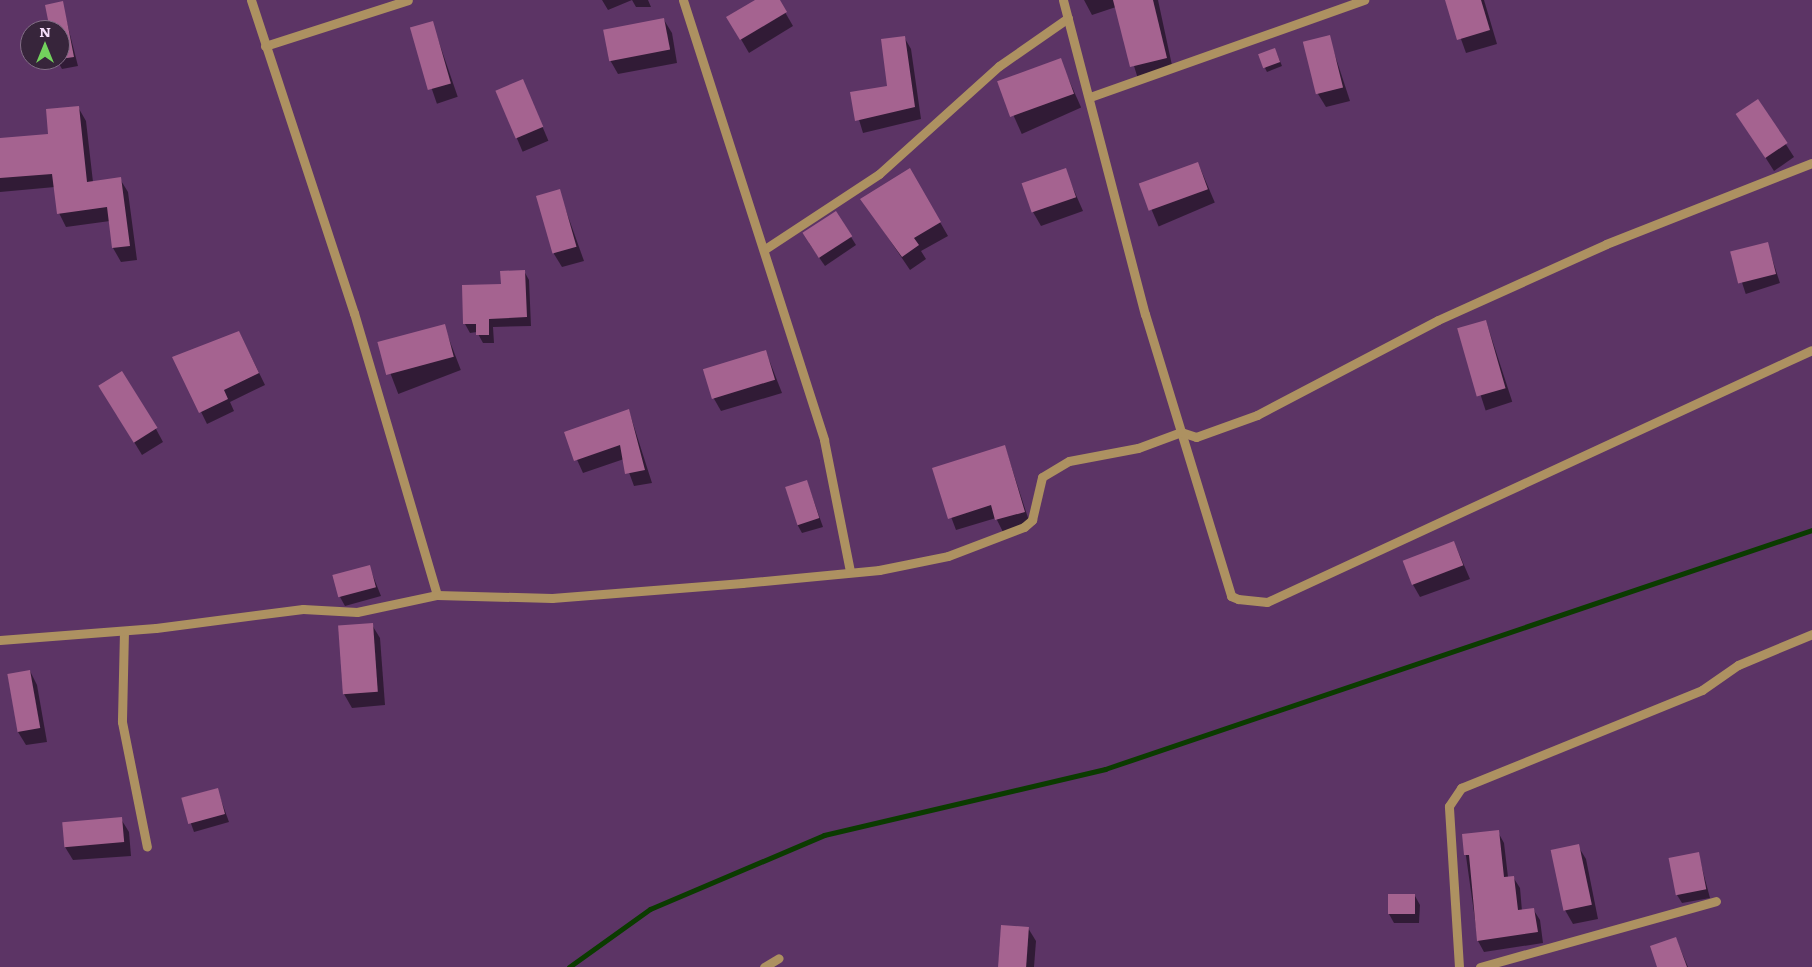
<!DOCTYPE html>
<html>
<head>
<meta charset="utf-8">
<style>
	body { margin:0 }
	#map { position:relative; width:1812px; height:967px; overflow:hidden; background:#5c3465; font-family:Literata,serif }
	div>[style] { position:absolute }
	.shadow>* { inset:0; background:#0007; transform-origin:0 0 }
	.stream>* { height:5px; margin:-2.5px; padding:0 2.5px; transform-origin:2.5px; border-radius:2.5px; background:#0b3b00 }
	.building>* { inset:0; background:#a56390; transform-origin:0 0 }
	.minor>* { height:9px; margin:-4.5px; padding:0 4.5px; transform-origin:4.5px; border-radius:4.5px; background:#ad9161 }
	span { translate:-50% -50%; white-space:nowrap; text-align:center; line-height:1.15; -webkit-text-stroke:4px #37253b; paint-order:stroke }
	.north { position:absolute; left:20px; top:20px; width:50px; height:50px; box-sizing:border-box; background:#37253b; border:1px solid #836e87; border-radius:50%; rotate:0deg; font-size:14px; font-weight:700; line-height:20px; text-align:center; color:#f4dcf9 }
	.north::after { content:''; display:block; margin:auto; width:18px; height:22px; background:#73d25d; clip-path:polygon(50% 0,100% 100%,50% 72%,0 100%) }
</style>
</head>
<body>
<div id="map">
	<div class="shadow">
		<i style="clip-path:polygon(602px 0,648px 0,651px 7px,636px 7px,632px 0,608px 10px)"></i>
		<i style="clip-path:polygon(757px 0,778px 0,793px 26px,749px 53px,728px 17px)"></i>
		<i style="clip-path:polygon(1084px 0,1158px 0,1173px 70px,1138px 79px,1116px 7px,1092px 15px)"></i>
		<i style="clip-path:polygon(1447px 0,1484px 0,1497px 44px,1466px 53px)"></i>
		<i style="clip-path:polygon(62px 3px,78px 66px,62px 69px,57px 60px,60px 30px,51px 30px)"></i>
		<i style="clip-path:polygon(664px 20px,672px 33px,677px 63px,618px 74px,610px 60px)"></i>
		<i style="left:432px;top:22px;width:79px;height:22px;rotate:71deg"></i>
		<i style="clip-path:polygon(904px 37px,911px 49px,921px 119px,863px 133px,851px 93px,889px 87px)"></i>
		<i style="clip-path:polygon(1329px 37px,1350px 101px,1326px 107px,1318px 94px)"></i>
		<i style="clip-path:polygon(1277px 54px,1282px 66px,1267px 72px,1265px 68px)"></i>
		<i style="left:1060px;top:60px;width:52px;height:65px;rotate:66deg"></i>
		<i style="left:523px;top:81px;width:65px;height:28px;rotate:67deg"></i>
		<i style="clip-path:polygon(1758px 101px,1794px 157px,1774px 171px,1746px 127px)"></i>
		<i style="clip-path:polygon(78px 107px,86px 121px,93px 182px,120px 179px,128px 192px,137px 260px,121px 262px,113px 248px,110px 221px,66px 227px,59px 213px,55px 187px,0 192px,0 139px,50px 135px)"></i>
		<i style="left:1198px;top:163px;width:43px;height:61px;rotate:67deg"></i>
		<i style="clip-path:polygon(910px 170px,948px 236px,921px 251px,926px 259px,910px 270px,862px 199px)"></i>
		<i style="clip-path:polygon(1065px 170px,1083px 211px,1041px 226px,1033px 212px)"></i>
		<i style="clip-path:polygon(559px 191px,584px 261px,562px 267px,554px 254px)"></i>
		<i style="clip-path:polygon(836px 213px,856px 245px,825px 266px,809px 243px)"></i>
		<i style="left:1767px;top:243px;width:42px;height:36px;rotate:72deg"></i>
		<i style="clip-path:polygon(524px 271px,529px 280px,531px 326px,493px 327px,494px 343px,483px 343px,477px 332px,470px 333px,465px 324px,502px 285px)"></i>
		<i style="left:1486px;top:321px;width:85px;height:28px;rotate:72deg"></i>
		<i style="left:444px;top:326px;width:47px;height:67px;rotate:69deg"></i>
		<i style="clip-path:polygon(239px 332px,265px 385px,230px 402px,234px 411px,207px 424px,174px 357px)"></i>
		<i style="clip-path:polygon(766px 352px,782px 393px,721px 411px,713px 397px)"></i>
		<i style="clip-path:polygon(108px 399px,156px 429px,163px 442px,142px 455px)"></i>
		<i style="clip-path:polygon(629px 411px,652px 483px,634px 486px,624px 459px,583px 473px,565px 433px)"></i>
		<i style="clip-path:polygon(1005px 447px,1030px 524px,1003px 532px,996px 518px,956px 530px,933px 469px)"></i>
		<i style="clip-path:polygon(807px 482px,823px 527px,802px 533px,797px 524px)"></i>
		<i style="clip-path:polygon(1454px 542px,1470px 579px,1420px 597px,1412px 583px)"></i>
		<i style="clip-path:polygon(369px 566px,381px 596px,345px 606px,340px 597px)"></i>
		<i style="clip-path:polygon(372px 625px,380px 638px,385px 705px,352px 708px,344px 694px,339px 627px)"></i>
		<i style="clip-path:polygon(30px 671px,37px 685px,47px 742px,26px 745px,18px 732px)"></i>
		<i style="clip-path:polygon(217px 789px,229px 822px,194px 832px,182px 798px)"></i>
		<i style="clip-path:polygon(121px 819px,129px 832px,131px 856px,73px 860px,65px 847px)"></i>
		<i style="clip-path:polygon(1498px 832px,1504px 843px,1508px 877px,1513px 877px,1520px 888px,1522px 911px,1533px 909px,1540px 920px,1543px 943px,1484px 952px,1478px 941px,1463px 835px)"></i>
		<i style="clip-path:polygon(1578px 846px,1586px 859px,1598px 919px,1573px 924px,1565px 910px)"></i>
		<i style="clip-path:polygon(1698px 853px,1710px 898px,1682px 903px,1677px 895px)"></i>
		<i style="clip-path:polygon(1415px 896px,1420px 905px,1419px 923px,1394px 923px,1389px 914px)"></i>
		<i style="clip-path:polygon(1028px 928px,1036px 941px,1034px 967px,1000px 967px)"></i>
		<i style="clip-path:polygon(1676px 939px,1688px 967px,1659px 967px)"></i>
	</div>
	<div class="stream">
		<i style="left:569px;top:967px;width:100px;rotate:-35.6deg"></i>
		<i style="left:650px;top:909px;width:189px;rotate:-23deg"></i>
		<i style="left:824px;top:835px;width:289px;rotate:-13.2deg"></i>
		<i style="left:1105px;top:769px;width:746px;rotate:-18.68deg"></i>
	</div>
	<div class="building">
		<i style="clip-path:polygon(755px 0,780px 0,787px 12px,740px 40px,726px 17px)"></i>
		<i style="clip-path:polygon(1113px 0,1153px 0,1167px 58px,1130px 67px)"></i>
		<i style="clip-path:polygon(1445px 0,1481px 0,1490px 30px,1457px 40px)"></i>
		<i style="clip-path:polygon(63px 1px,74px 57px,60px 59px,60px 30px,50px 30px,45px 5px)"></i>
		<i style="left:664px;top:18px;width:32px;height:62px;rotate:79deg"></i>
		<i style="left:433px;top:21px;width:65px;height:24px;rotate:74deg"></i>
		<i style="left:1330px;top:35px;width:54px;height:28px;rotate:76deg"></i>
		<i style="clip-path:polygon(905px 36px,915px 107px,855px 121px,850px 92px,887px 86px,881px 39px)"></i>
		<i style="left:1275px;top:48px;width:15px;height:18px;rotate:70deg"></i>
		<i style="left:1061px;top:58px;width:38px;height:68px;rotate:70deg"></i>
		<i style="left:523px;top:79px;width:52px;height:30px;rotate:67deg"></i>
		<i style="left:1758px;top:99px;width:53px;height:27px;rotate:56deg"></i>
		<i style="clip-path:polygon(79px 106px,87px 182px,121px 177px,130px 246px,112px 248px,107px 207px,57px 214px,52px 174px,0 178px,0 138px,48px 134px,46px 109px)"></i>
		<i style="left:1198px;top:162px;width:29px;height:63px;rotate:70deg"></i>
		<i style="clip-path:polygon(910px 168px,941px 222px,914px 238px,919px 245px,902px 257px,860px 199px)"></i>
		<i style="left:1066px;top:168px;width:31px;height:47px;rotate:71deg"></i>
		<i style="left:560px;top:189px;width:60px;height:25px;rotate:74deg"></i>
		<i style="left:836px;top:211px;width:30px;height:40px;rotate:57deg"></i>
		<i style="left:1768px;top:242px;width:33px;height:39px;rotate:76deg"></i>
		<i style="clip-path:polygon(525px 270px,527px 317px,489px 319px,489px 335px,476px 335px,476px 324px,463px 324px,462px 285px,501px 284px,500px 271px)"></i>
		<i style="left:1486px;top:320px;width:71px;height:30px;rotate:74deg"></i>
		<i style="left:445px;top:324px;width:34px;height:70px;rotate:75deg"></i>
		<i style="clip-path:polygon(239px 331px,259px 373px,224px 390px,228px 399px,199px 413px,172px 357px)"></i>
		<i style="left:766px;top:350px;width:31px;height:66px;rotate:73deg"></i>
		<i style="left:122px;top:371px;width:67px;height:28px;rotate:58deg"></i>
		<i style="clip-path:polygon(629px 409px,645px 470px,625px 474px,620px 445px,574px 461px,564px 432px)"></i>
		<i style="clip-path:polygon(1005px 445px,1025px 512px,995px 520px,991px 505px,948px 519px,932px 468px)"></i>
		<i style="left:807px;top:480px;width:40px;height:23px;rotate:72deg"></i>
		<i style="left:1454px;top:541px;width:26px;height:55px;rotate:69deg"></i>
		<i style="left:370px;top:565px;width:23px;height:39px;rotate:75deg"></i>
		<i style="left:373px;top:623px;width:69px;height:35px;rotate:86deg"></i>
		<i style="left:30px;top:670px;width:59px;height:23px;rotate:80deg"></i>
		<i style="left:218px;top:788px;width:27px;height:38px;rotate:75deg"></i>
		<i style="left:122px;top:817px;width:25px;height:60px;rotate:85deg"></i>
		<i style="clip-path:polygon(1499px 830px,1504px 877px,1514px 876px,1518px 910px,1534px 908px,1538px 932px,1477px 941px,1469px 855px,1464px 855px,1462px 834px)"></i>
		<i style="left:1579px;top:844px;width:62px;height:29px;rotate:78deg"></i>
		<i style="left:1699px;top:852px;width:38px;height:31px;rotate:79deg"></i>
		<i style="left:1388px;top:894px;width:27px;height:20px"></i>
		<i style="left:1001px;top:925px;width:28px;height:42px;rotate:4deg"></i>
		<i style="clip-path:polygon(1676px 937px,1687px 967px,1657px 967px,1650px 946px)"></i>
	</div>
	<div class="minor">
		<i style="left:251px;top:0;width:330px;rotate:71.8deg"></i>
		<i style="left:354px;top:313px;width:294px;rotate:73.6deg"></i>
		<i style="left:683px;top:0;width:462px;rotate:72.2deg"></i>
		<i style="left:824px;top:440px;width:134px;rotate:78.8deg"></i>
		<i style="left:1063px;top:0;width:325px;rotate:75.4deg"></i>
		<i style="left:1145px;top:314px;width:295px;rotate:73deg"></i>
		<i style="left:1231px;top:596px;width:8px;rotate:23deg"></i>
		<i style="left:1238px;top:599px;width:29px;rotate:6deg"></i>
		<i style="left:1267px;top:602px;width:600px;rotate:-24.82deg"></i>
		<i style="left:265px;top:46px;width:150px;rotate:-17.8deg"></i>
		<i style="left:1090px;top:97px;width:291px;rotate:-19.5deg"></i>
		<i style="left:765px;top:249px;width:136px;rotate:-33.3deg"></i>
		<i style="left:879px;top:174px;width:161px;rotate:-42deg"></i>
		<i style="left:999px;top:66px;width:84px;rotate:-34.8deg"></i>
		<i style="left:124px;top:631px;width:91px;rotate:91.3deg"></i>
		<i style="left:122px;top:722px;width:127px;rotate:78.7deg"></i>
		<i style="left:0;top:640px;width:156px;rotate:-4.4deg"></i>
		<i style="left:156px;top:628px;width:148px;rotate:-7.4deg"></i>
		<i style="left:303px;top:609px;width:54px;rotate:3.2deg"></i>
		<i style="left:357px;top:612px;width:82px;rotate:-12deg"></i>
		<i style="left:437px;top:595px;width:115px;rotate:1.5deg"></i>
		<i style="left:552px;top:598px;width:191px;rotate:-4.5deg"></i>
		<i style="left:742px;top:583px;width:138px;rotate:-5.4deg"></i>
		<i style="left:879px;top:570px;width:70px;rotate:-11.5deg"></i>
		<i style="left:948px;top:556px;width:81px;rotate:-20.9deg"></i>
		<i style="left:1024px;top:527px;width:11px;rotate:-41deg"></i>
		<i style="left:1032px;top:520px;width:44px;rotate:-76.9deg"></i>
		<i style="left:1042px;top:477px;width:31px;rotate:-31deg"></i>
		<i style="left:1069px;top:461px;width:70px;rotate:-10.7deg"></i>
		<i style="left:1138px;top:448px;width:46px;rotate:-20.4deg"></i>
		<i style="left:1181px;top:432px;width:16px;rotate:18deg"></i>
		<i style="left:1196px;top:437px;width:65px;rotate:-19.8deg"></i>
		<i style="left:1257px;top:415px;width:204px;rotate:-27.7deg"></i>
		<i style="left:1438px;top:320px;width:184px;rotate:-24.3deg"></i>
		<i style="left:1606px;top:244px;width:221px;rotate:-21.5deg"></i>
		<i style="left:764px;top:967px;width:17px;rotate:-31deg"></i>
		<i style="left:1459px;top:967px;width:161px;rotate:-93.6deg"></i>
		<i style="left:1449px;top:806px;width:22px;rotate:-56deg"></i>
		<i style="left:1461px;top:788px;width:260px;rotate:-22.1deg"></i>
		<i style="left:1702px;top:690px;width:44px;rotate:-34.8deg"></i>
		<i style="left:1738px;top:665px;width:80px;rotate:-22.7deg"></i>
		<i style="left:1480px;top:967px;width:245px;rotate:-15.6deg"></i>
	</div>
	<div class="north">N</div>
</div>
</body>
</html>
